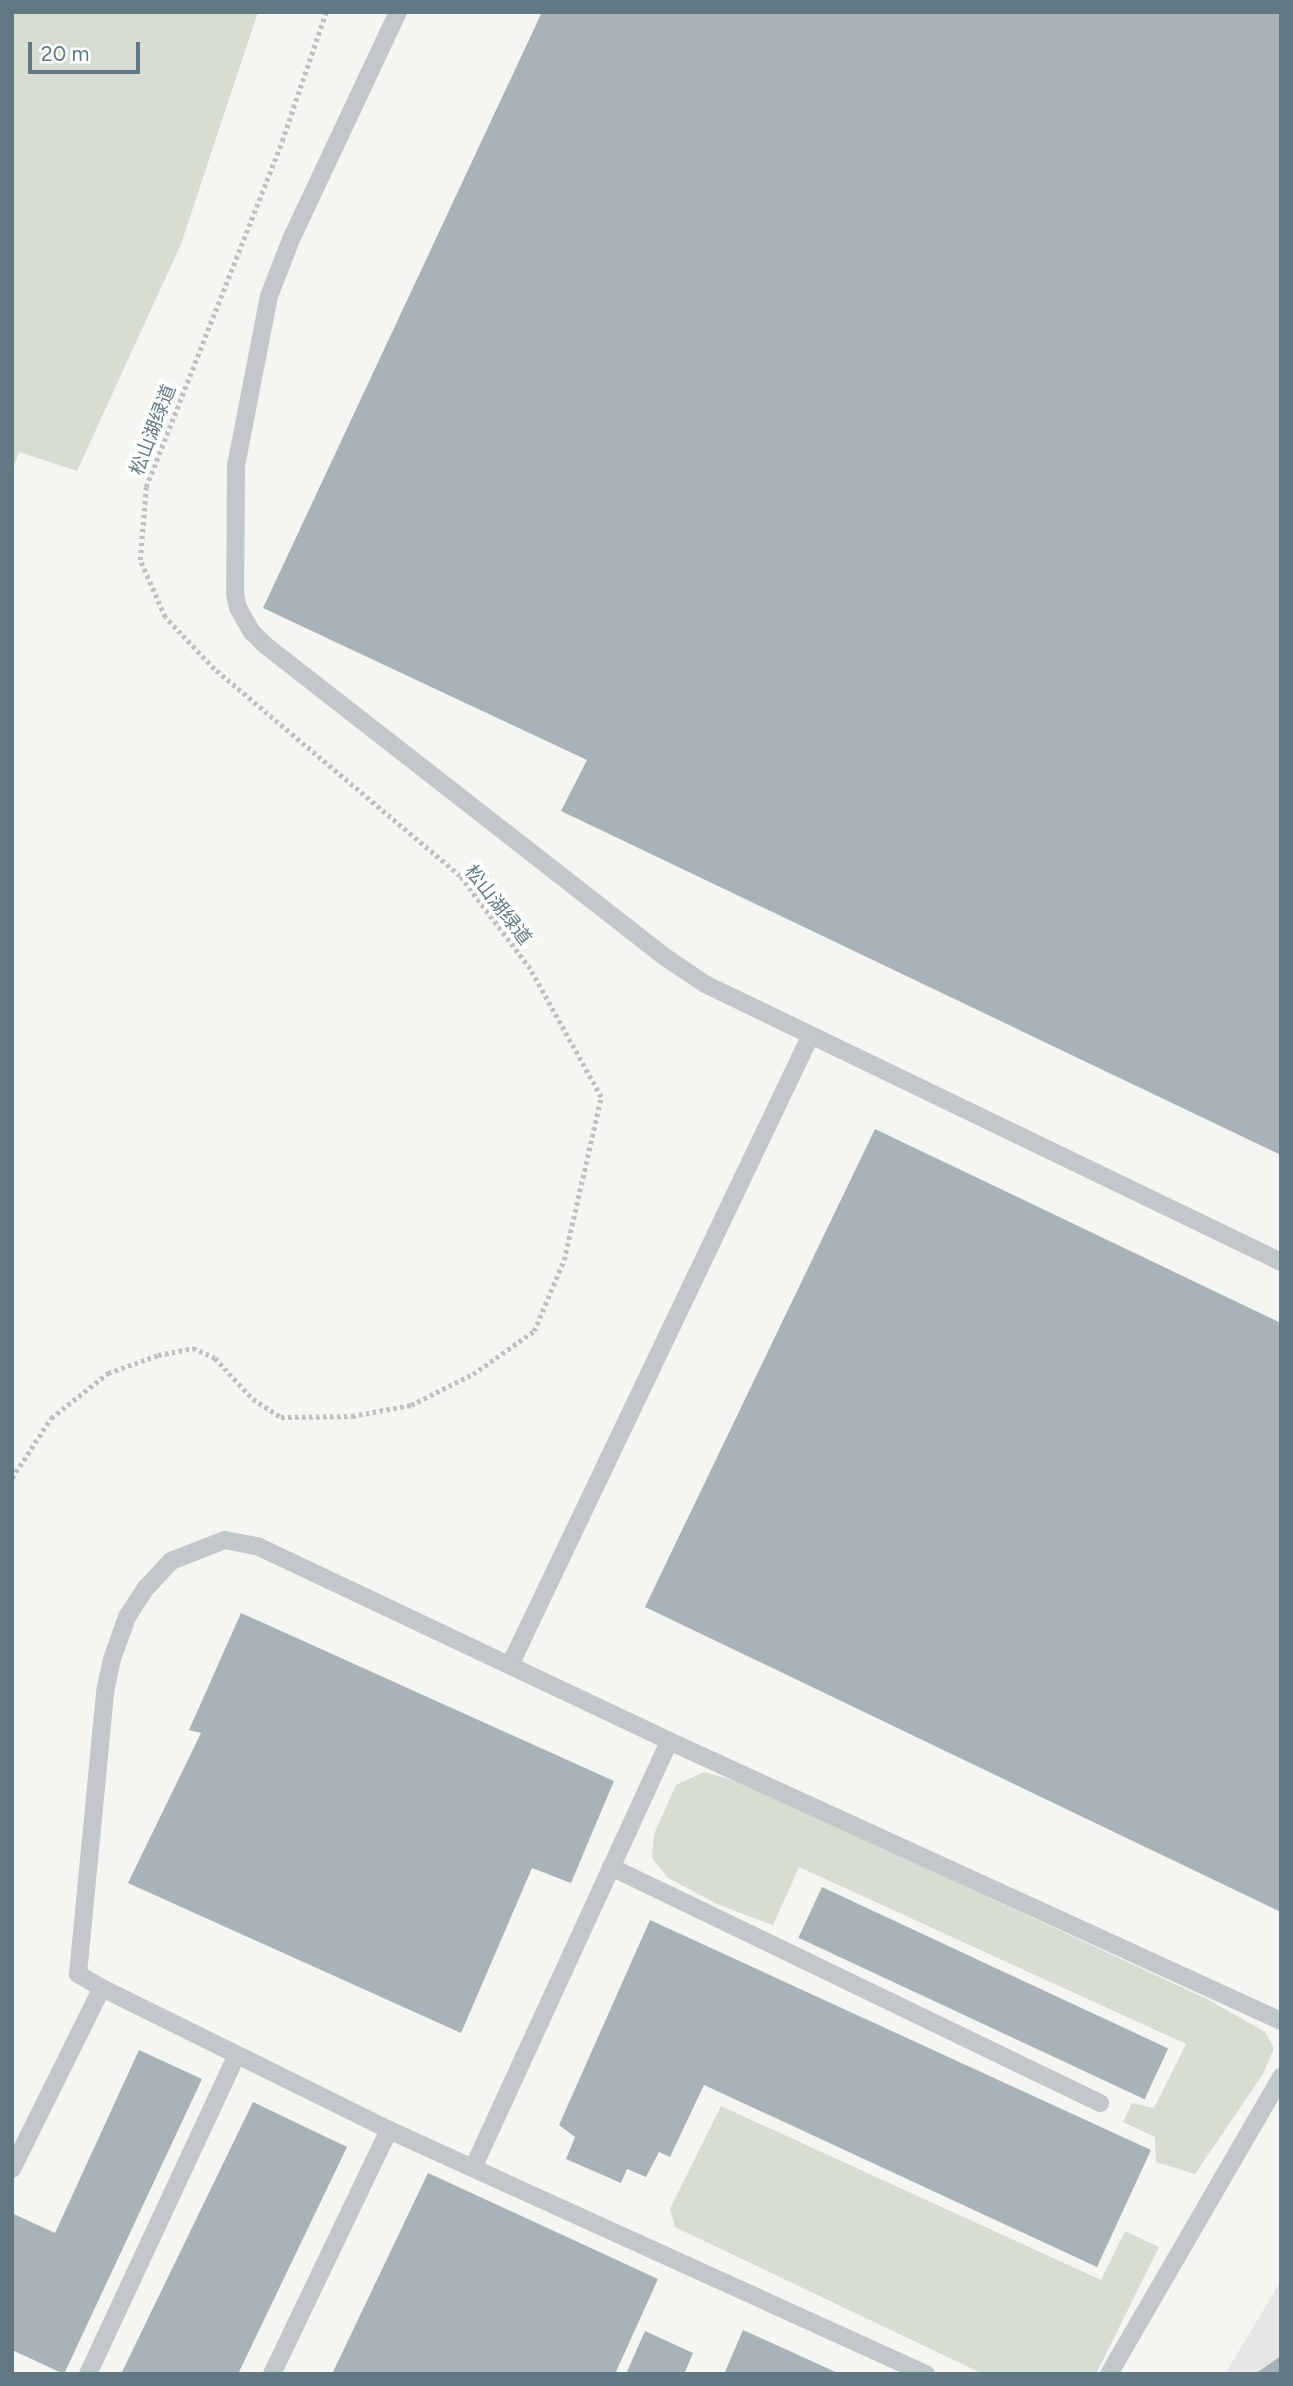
<!DOCTYPE html>
<html>
<head>
<meta charset="utf-8">
<style>
	body { margin:0 }
	#map { position:relative; width:1293px; height:2386px; overflow:hidden; background:#f5f5f1; font-family:Figtree,"Noto Sans SC",sans-serif }
	div>[style] { position:absolute }
	.built>* { inset:0; background:#e6e7e5 }
	.green>* { inset:0; background:#d7ddd2 }
	.building>* { inset:0; background:#a9b3b7; transform-origin:0 0 }
	.path>* { height:4.5px; margin-top:-2.25px; transform-origin:0; background:repeating-linear-gradient(90deg,#bec0c2 0 3.5px,transparent 0 7px) }
	.service>* { height:18px; margin:-9px; padding:0 9px; transform-origin:9px; border-radius:9px; background:#c2c7c9 }
	span { translate:-50% -50%; white-space:nowrap; text-align:center; line-height:1.15; -webkit-text-stroke:7px #fff; paint-order:stroke }
	.street-label { font-size:19px; color:#627984 }
	.frame { position:absolute; inset:0; border:14px solid #627984; pointer-events:none }
	.scale { position:absolute; left:28px; top:42px; width:112px; height:32px; box-sizing:border-box; border:4px solid #627984; border-top:0; padding-left:9px; font-size:21px; line-height:24px; white-space:nowrap; color:#627984; -webkit-text-stroke:5px #fff; paint-order:stroke }
</style>
</head>
<body>
<div id="map">
	<div class="built">
		<i style="clip-path:polygon(1281px 2281px,1281px 2374px,1225px 2374px)"></i>
	</div>
	<div class="green">
		<i style="clip-path:polygon(12px 12px,258px 12px,181px 244px,77px 471px,19px 452px,12px 471px)"></i>
		<i style="clip-path:polygon(704px 1772px,746px 1784px,1209px 2000px,1265px 2032px,1274px 2048px,1263px 2074px,1195px 2174px,1156px 2162px,1155px 2137px,1123px 2122px,1132px 2103px,1154px 2108px,1186px 2044px,799px 1867px,773px 1925px,717px 1904px,668px 1878px,652px 1858px,654px 1834px,676px 1785px)"></i>
		<i style="clip-path:polygon(721px 2106px,1101px 2280px,1125px 2231px,1159px 2247px,1096px 2374px,983px 2374px,675px 2227px,670px 2209px)"></i>
	</div>
	<div class="building">
		<i style="clip-path:polygon(542px 12px,1281px 12px,1281px 1155px,561px 811px,587px 760px,263px 608px)"></i>
		<i style="clip-path:polygon(875px 1129px,1281px 1323px,1281px 1912px,645px 1607px)"></i>
		<i style="clip-path:polygon(241px 1613px,614px 1781px,571px 1883px,532px 1868px,461px 2033px,128px 1883px,201px 1733px,189px 1730px)"></i>
		<i style="left:822px;top:1887px;width:382px;height:56px;rotate:25deg"></i>
		<i style="clip-path:polygon(650px 1920px,1151px 2150px,1097px 2267px,704px 2085px,670px 2157px,659px 2152px,646px 2177px,627px 2169px,621px 2183px,566px 2159px,575px 2137px,559px 2125px)"></i>
		<i style="clip-path:polygon(139px 2050px,202px 2079px,64px 2374px,12px 2350px,12px 2217px,14px 2214px,55px 2233px)"></i>
		<i style="clip-path:polygon(253px 2102px,347px 2147px,238px 2374px,121px 2374px)"></i>
		<i style="clip-path:polygon(428px 2173px,658px 2279px,615px 2374px,332px 2374px)"></i>
		<i style="clip-path:polygon(743px 2330px,840px 2374px,724px 2374px)"></i>
		<i style="clip-path:polygon(645px 2331px,693px 2353px,684px 2374px,626px 2374px)"></i>
		<i style="clip-path:polygon(1281px 2356px,1281px 2374px,1255px 2374px)"></i>
	</div>
	<div class="path">
		<i style="left:12px;top:1478px;width:72px;rotate:-57deg"></i>
		<i style="left:51px;top:1418px;width:73px;rotate:-38.3deg"></i>
		<i style="left:108px;top:1373px;width:53px;rotate:-19.8deg"></i>
		<i style="left:158px;top:1355px;width:36px;rotate:-11deg"></i>
		<i style="left:193px;top:1348px;width:24px;rotate:24deg"></i>
		<i style="left:215px;top:1358px;width:56px;rotate:47.2deg"></i>
		<i style="left:253px;top:1399px;width:33px;rotate:33deg"></i>
		<i style="left:281px;top:1417px;width:71px;rotate:-0.8deg"></i>
		<i style="left:352px;top:1416px;width:60px;rotate:-10.6deg"></i>
		<i style="left:411px;top:1405px;width:69px;rotate:-26.6deg"></i>
		<i style="left:473px;top:1374px;width:75px;rotate:-35.2deg"></i>
		<i style="left:534px;top:1331px;width:77px;rotate:-67.1deg"></i>
		<i style="left:564px;top:1260px;width:167px;rotate:-77.2deg"></i>
		<i style="left:601px;top:1097px;width:146px;rotate:-119deg"></i>
		<i style="left:530px;top:969px;width:116px;rotate:-127deg"></i>
		<i style="left:460px;top:876px;width:322px;rotate:-139.9deg"></i>
		<i style="left:214px;top:669px;width:71px;rotate:-133.3deg"></i>
		<i style="left:165px;top:617px;width:62px;rotate:-113.7deg"></i>
		<i style="left:140px;top:560px;width:73px;rotate:-85.3deg"></i>
		<i style="left:146px;top:487px;width:372px;rotate:-68.5deg"></i>
		<i style="left:282px;top:141px;width:136px;rotate:-71.2deg"></i>
	</div>
	<div class="service">
		<i style="left:398px;top:12px;width:249px;rotate:115.2deg"></i>
		<i style="left:292px;top:237px;width:63px;rotate:111.3deg"></i>
		<i style="left:269px;top:296px;width:173px;rotate:101deg"></i>
		<i style="left:236px;top:466px;width:128px;rotate:90.4deg"></i>
		<i style="left:235px;top:594px;width:14px;rotate:78deg"></i>
		<i style="left:238px;top:608px;width:28px;rotate:60deg"></i>
		<i style="left:252px;top:632px;width:18px;rotate:45deg"></i>
		<i style="left:265px;top:645px;width:507px;rotate:37.95deg"></i>
		<i style="left:665px;top:957px;width:48px;rotate:34deg"></i>
		<i style="left:705px;top:984px;width:640px;rotate:25.76deg"></i>
		<i style="left:510px;top:1665px;width:696px;rotate:-64.47deg"></i>
		<i style="left:611px;top:1867px;width:543px;rotate:25.76deg"></i>
		<i style="left:102px;top:1988px;width:28px;rotate:-150deg"></i>
		<i style="left:78px;top:1974px;width:283px;rotate:-84.5deg"></i>
		<i style="left:105px;top:1692px;width:34px;rotate:-78deg"></i>
		<i style="left:112px;top:1659px;width:45px;rotate:-70.3deg"></i>
		<i style="left:127px;top:1617px;width:35px;rotate:-57deg"></i>
		<i style="left:146px;top:1588px;width:37px;rotate:-47deg"></i>
		<i style="left:171px;top:1561px;width:58px;rotate:-21.3deg"></i>
		<i style="left:225px;top:1540px;width:33px;rotate:11deg"></i>
		<i style="left:257px;top:1546px;width:456px;rotate:25.3deg"></i>
		<i style="left:669px;top:1741px;width:673px;rotate:24.58deg"></i>
		<i style="left:473px;top:2168px;width:470px;rotate:-65.3deg"></i>
		<i style="left:12px;top:2169px;width:202px;rotate:-63.6deg"></i>
		<i style="left:102px;top:1988px;width:320px;rotate:26.3deg"></i>
		<i style="left:389px;top:2130px;width:590px;rotate:24.44deg"></i>
		<i style="left:88px;top:2374px;width:352px;rotate:-65deg"></i>
		<i style="left:272px;top:2374px;width:271px;rotate:-64.4deg"></i>
		<i style="left:1109px;top:2374px;width:343px;rotate:-59.9deg"></i>
	</div>
	<div class="street-label">
		<span style="left:153px;top:430px;rotate:-69deg">松山湖绿道</span>
		<span style="left:498px;top:905px;rotate:52deg">松山湖绿道</span>
	</div>
	<div class="frame"></div>
	<div class="scale">20 m</div>
</div>
</body>
</html>
